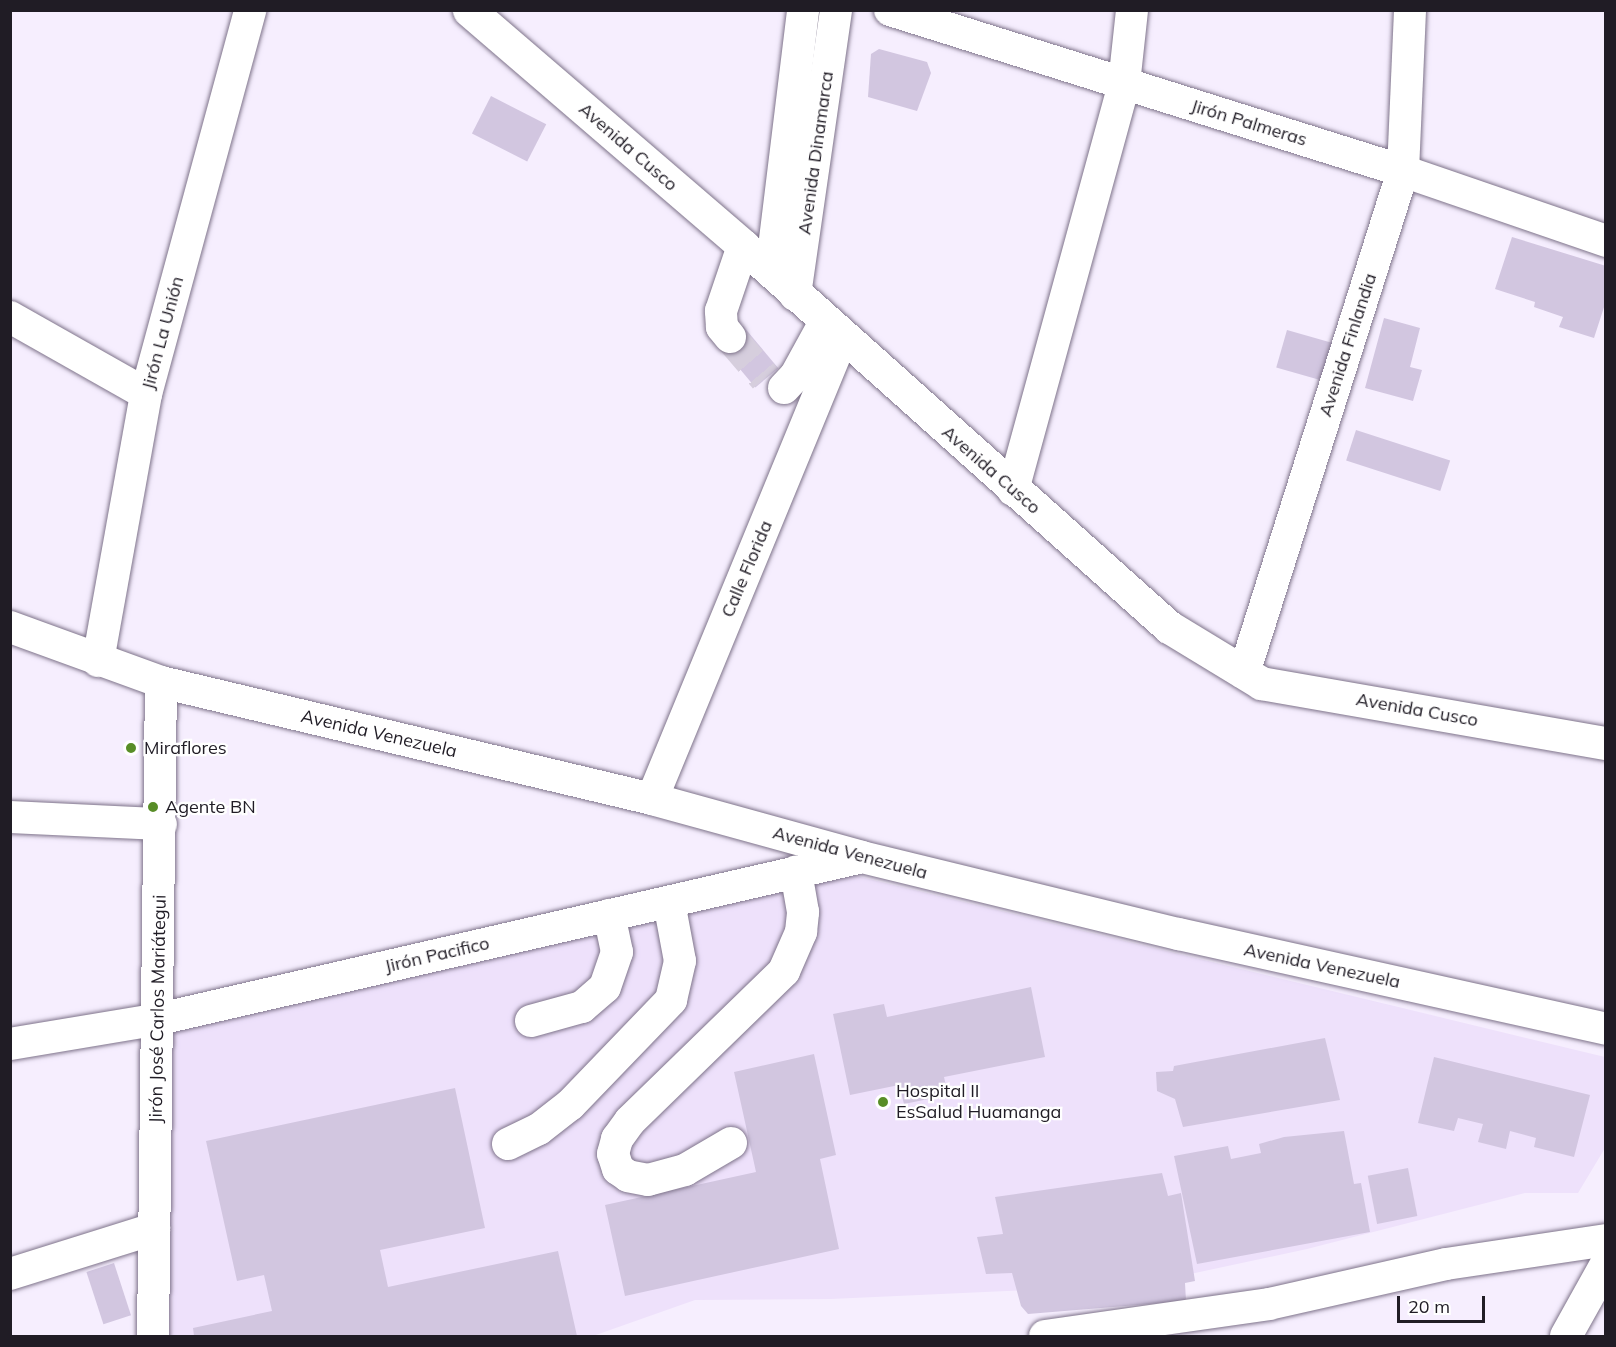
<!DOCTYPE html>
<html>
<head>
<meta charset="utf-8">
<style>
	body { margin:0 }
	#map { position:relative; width:1616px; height:1347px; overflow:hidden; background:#f6eefe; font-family:Mulish,sans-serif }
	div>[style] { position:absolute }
	.built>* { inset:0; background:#eee1fb }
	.building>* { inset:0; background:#d2c6e0; transform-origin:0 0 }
	.minor-tunnel>* { height:32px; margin-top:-16px; transform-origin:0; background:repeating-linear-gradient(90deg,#d6cedd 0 32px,transparent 0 48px) }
	.roads { filter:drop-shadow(0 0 2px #7e738a) drop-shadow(0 0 2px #7e738a) }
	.minor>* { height:32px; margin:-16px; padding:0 16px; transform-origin:16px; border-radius:16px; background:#fff }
	.highway>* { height:33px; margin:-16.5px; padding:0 16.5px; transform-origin:16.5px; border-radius:16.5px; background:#fff }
	.dots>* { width:16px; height:16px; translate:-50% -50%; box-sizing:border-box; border:3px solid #fff; border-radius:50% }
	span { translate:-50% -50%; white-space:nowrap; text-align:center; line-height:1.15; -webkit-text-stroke:4.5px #fff; paint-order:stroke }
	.street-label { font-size:18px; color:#201c25 }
	.poi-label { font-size:18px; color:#201c25 }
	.left { translate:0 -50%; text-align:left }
	.frame { position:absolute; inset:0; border:12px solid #201c25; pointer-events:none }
	.scale { position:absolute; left:1397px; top:1296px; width:88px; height:27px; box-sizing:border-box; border:3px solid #201c25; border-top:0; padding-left:8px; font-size:18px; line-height:21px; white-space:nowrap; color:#201c25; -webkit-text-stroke:4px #fff; paint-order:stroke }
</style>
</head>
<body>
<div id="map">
	<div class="built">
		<i style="clip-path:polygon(840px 872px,1605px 1057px,1605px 1148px,1578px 1193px,1525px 1193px,1307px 1249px,1139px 1285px,831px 1299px,695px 1300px,593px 1336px,162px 1336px,161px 1027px)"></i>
	</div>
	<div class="building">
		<i style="clip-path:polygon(879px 49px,927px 62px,931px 73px,917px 111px,868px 97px,871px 54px)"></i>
		<i style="left:491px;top:96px;width:62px;height:42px;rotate:27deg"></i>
		<i style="clip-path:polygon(1512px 237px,1606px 266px,1606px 301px,1594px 338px,1559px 327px,1563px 317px,1534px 307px,1535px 302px,1495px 289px)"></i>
		<i style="clip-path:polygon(1384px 318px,1420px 328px,1410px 367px,1422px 370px,1413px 401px,1365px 388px)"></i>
		<i style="left:743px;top:326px;width:55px;height:30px;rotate:50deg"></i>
		<i style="left:1287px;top:330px;width:52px;height:39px;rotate:16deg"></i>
		<i style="left:1356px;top:430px;width:99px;height:32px;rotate:18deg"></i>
		<i style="clip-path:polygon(1031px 987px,1045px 1057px,944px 1077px,948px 1095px,904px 1104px,899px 1085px,850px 1095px,833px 1014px,884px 1004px,887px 1017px)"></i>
		<i style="clip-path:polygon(1325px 1038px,1340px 1100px,1183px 1127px,1175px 1099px,1157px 1091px,1156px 1072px,1173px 1071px,1174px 1066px)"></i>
		<i style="clip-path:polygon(814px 1054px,836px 1155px,820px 1159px,839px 1249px,625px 1296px,605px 1205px,756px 1172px,734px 1072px)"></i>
		<i style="clip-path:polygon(1434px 1057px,1590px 1095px,1574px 1157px,1534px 1147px,1536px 1138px,1510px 1131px,1506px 1149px,1478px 1142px,1483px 1124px,1458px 1118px,1454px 1131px,1418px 1123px)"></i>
		<i style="clip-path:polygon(455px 1088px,485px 1228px,380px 1250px,388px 1287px,558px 1251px,577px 1336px,194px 1336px,193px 1328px,272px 1311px,264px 1275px,237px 1281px,206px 1141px)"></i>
		<i style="clip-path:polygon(1344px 1131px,1354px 1184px,1361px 1183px,1370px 1232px,1197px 1264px,1174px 1156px,1228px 1146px,1231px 1159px,1261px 1153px,1259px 1144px,1284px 1137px)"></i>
		<i style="left:1408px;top:1168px;width:49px;height:41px;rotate:79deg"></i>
		<i style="clip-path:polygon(1162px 1173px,1168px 1196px,1181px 1193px,1195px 1281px,1185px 1283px,1186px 1301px,1028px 1314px,1021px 1306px,1012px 1273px,986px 1274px,977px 1237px,1003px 1234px,995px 1197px)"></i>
		<i style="left:114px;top:1263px;width:55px;height:29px;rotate:72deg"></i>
	</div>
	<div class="minor-tunnel">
		<i style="left:730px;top:337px;width:54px;rotate:49.5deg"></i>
	</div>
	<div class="roads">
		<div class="minor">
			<i style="left:890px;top:10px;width:538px;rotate:17.42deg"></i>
			<i style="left:1403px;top:171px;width:215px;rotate:19deg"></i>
			<i style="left:771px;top:272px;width:264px;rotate:-83deg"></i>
			<i style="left:795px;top:295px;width:288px;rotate:-81.8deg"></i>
			<i style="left:10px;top:317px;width:156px;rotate:29.5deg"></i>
			<i style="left:730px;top:337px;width:13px;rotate:-129deg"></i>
			<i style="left:722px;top:327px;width:16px;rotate:-94deg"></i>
			<i style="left:721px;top:311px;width:69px;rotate:-71.3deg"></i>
			<i style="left:784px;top:388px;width:18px;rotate:-47deg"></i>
			<i style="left:796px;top:375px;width:60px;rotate:-61.3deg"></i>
			<i style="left:1013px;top:490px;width:421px;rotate:-74.7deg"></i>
			<i style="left:1124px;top:84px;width:74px;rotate:-83.8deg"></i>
			<i style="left:10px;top:627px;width:161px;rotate:20deg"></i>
			<i style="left:161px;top:682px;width:505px;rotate:13.4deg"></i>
			<i style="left:652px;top:799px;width:218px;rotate:15.4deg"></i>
			<i style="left:862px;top:857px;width:326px;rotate:13.7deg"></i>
			<i style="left:1179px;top:934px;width:437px;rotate:12.5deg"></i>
			<i style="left:98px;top:661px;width:271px;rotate:-79.8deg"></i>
			<i style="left:146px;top:394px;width:398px;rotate:-74.8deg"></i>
			<i style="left:1244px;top:673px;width:527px;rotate:-72.43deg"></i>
			<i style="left:1403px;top:171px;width:161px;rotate:-87.5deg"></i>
			<i style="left:652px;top:799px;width:498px;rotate:-67.6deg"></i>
			<i style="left:10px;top:817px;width:151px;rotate:2.7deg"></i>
			<i style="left:531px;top:1021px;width:53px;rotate:-15.4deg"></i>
			<i style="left:582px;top:1007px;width:30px;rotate:-41deg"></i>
			<i style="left:605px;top:987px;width:37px;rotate:-71deg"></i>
			<i style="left:617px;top:952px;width:38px;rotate:-102deg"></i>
			<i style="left:10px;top:1044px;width:151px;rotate:-9.5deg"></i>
			<i style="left:159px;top:1019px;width:717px;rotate:-12.97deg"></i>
			<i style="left:731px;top:1143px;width:53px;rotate:149.6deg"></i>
			<i style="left:685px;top:1170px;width:38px;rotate:165deg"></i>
			<i style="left:648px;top:1180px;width:20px;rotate:-169deg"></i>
			<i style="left:628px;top:1176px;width:12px;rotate:-145deg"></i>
			<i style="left:618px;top:1169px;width:16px;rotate:-108deg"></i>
			<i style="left:613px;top:1154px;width:16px;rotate:-75deg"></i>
			<i style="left:617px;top:1139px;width:22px;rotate:-54deg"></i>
			<i style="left:630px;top:1121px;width:215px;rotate:-44.2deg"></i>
			<i style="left:784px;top:971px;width:43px;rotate:-66.4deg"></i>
			<i style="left:801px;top:932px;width:20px;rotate:-84deg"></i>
			<i style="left:803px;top:912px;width:41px;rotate:-99.9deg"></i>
			<i style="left:508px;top:1144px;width:34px;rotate:-26deg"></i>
			<i style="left:539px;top:1129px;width:39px;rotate:-38deg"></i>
			<i style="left:570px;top:1105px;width:146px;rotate:-46.1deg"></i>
			<i style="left:671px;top:1000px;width:40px;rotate:-77deg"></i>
			<i style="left:680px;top:961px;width:60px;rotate:-100.6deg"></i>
			<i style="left:10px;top:1274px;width:151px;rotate:-17.4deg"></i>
			<i style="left:153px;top:1336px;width:654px;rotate:-89.3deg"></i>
			<i style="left:1045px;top:1336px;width:226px;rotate:-8.1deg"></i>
			<i style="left:1269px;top:1304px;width:181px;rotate:-12.7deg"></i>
			<i style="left:1446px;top:1264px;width:162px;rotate:-8.5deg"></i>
			<i style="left:1566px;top:1336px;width:82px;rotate:-60.9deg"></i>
		</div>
		<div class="highway">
			<i style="left:469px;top:10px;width:362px;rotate:40.7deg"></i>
			<i style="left:743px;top:246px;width:572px;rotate:41.81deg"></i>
			<i style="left:1169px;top:627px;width:108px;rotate:31.3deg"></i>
			<i style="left:1261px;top:683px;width:350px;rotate:9.9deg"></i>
		</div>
	</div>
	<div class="dots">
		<i style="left:131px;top:748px;background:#588d27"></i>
		<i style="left:153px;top:807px;background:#588d27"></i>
		<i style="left:883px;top:1102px;background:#588d27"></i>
	</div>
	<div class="street-label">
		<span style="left:1249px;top:123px;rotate:17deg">Jirón Palmeras</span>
		<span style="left:628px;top:147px;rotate:41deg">Avenida Cusco</span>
		<span style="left:816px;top:153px;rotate:-82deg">Avenida Dinamarca</span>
		<span style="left:163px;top:333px;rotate:-75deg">Jirón La Unión</span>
		<span style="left:1348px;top:345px;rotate:-72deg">Avenida Finlandia</span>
		<span style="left:991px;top:470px;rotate:41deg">Avenida Cusco</span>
		<span style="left:747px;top:569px;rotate:-67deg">Calle Florida</span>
		<span style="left:1417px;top:710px;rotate:10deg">Avenida Cusco</span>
		<span style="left:379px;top:734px;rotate:13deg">Avenida Venezuela</span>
		<span style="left:850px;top:853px;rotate:15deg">Avenida Venezuela</span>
		<span style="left:437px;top:955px;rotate:-13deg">Jirón Pacifico</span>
		<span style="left:1322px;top:966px;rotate:12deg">Avenida Venezuela</span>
		<span style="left:158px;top:1009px;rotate:-89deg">Jirón José Carlos Mariátegui</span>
	</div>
	<div class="poi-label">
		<span class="left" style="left:144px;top:748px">Miraflores</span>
		<span class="left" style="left:165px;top:807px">Agente BN</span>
		<span class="left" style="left:896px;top:1102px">Hospital II<br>EsSalud Huamanga</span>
	</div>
	<div class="frame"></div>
	<div class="scale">20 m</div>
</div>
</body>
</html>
